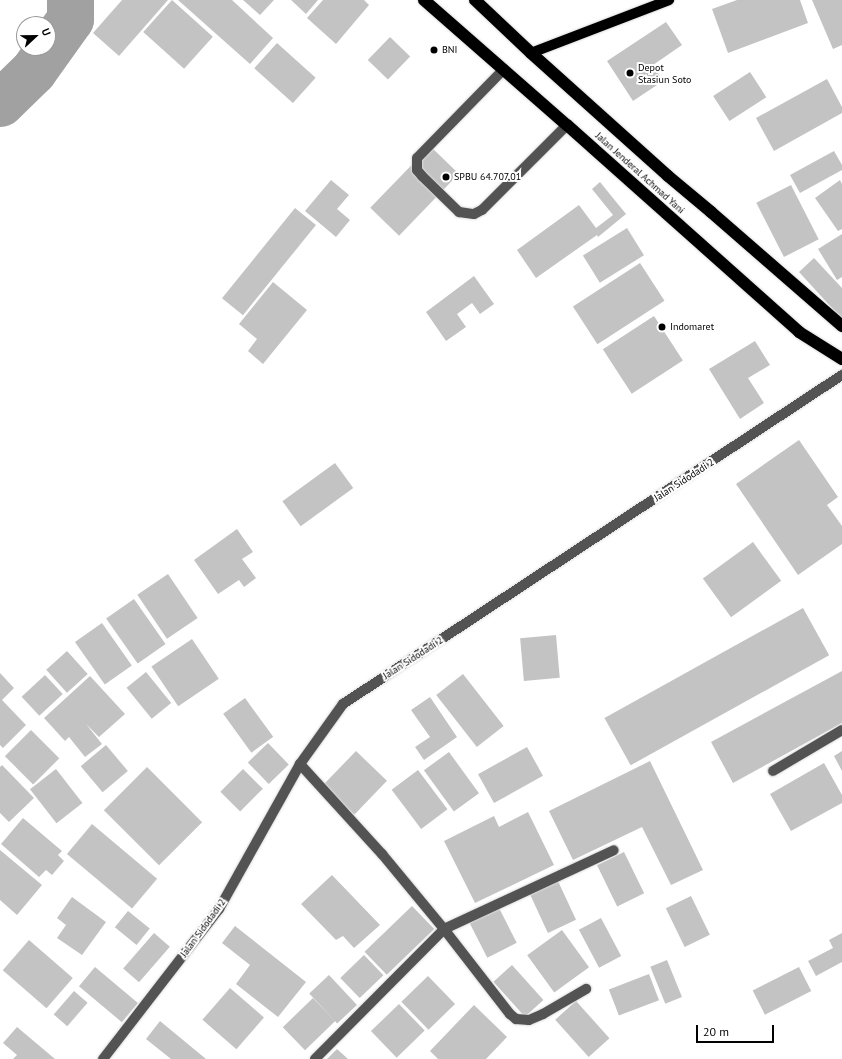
<!DOCTYPE html>
<html>
<head>
<meta charset="utf-8">
<style>
	body { margin:0 }
	#map { position:relative; width:842px; height:1059px; overflow:hidden; background:#fff; font-family:"PT Sans",sans-serif }
	div>[style] { position:absolute }
	.river>* { height:47px; margin:-23.5px; padding:0 23.5px; transform-origin:23.5px; border-radius:23.5px; background:#a1a1a1 }
	.building>* { inset:0; background:#c3c3c3; transform-origin:0 0 }
	.roads { filter:drop-shadow(0 0 1px #dbdbdb) drop-shadow(0 0 1px #dbdbdb) }
	.minor>* { height:10px; margin:-5px; padding:0 5px; transform-origin:5px; border-radius:5px; background:#535353 }
	.major>* { height:10px; margin:-5px; padding:0 5px; transform-origin:5px; border-radius:5px; background:#000 }
	.highway>* { height:12px; margin:-6px; padding:0 6px; transform-origin:6px; border-radius:6px; background:#000 }
	.dots>* { width:11px; height:11px; translate:-50% -50%; box-sizing:border-box; border:2px solid #fff; border-radius:50% }
	span { translate:-50% -50%; white-space:nowrap; text-align:center; line-height:1.15; -webkit-text-stroke:4px #fff; paint-order:stroke }
	.poi-label { font-size:10px; color:#000 }
	.left { translate:0 -50%; text-align:left }
	.street-label { font-size:10px; color:#000 }
	.north { position:absolute; left:16px; top:16px; width:40px; height:40px; box-sizing:border-box; background:#fff; border:1px solid #999; border-radius:50%; rotate:68deg; font-size:11px; font-weight:700; line-height:16px; text-align:center; color:#000 }
	.north::after { content:''; display:block; margin:auto; width:14px; height:18px; background:#000; clip-path:polygon(50% 0,100% 100%,50% 72%,0 100%) }
	.scale { position:absolute; left:696px; top:1025px; width:78px; height:18px; box-sizing:border-box; border:2px solid #000; border-top:0; padding-left:5px; font-size:12px; line-height:14px; white-space:nowrap; color:#000; -webkit-text-stroke:3px #fff; paint-order:stroke }
</style>
</head>
<body>
<div id="map">
	<div class="river">
		<i style="left:0;top:103px;width:46px;rotate:-44.1deg"></i>
		<i style="left:33px;top:71px;width:64px;rotate:-54.6deg"></i>
		<i style="left:70px;top:19px;width:19px;rotate:-90deg"></i>
	</div>
	<div class="building">
		<i style="clip-path:polygon(122px 0,168px 0,119px 56px,93px 33px)"></i>
		<i style="left:172px;top:0;width:55px;height:43px;rotate:42deg"></i>
		<i style="clip-path:polygon(178px 0,232px 0,273px 38px,250px 64px)"></i>
		<i style="clip-path:polygon(243px 0,274px 0,260px 15px)"></i>
		<i style="clip-path:polygon(291px 0,318px 0,306px 14px)"></i>
		<i style="clip-path:polygon(323px 0,364px 0,369px 5px,336px 44px,307px 18px)"></i>
		<i style="clip-path:polygon(737px 0,800px 0,808px 23px,728px 53px,712px 9px)"></i>
		<i style="clip-path:polygon(812px 0,842px 0,842px 45px,833px 49px)"></i>
		<i style="clip-path:polygon(666px 22px,682px 45px,653px 65px,663px 81px,633px 101px,607px 61px)"></i>
		<i style="left:390px;top:37px;width:28px;height:32px;rotate:44deg"></i>
		<i style="left:277px;top:43px;width:52px;height:34px;rotate:42deg"></i>
		<i style="left:750px;top:72px;width:30px;height:44px;rotate:57deg"></i>
		<i style="clip-path:polygon(827px 79px,842px 107px,842px 113px,774px 151px,756px 118px)"></i>
		<i style="left:430px;top:146px;width:40px;height:86px;rotate:44deg"></i>
		<i style="clip-path:polygon(834px 151px,842px 165px,842px 170px,800px 193px,790px 175px)"></i>
		<i style="clip-path:polygon(331px 180px,349px 195px,337px 209px,350px 220px,336px 237px,305px 211px)"></i>
		<i style="clip-path:polygon(840px 180px,842px 184px,842px 229px,838px 231px,815px 198px)"></i>
		<i style="clip-path:polygon(600px 182px,626px 214px,598px 237px,597px 235px,536px 278px,517px 250px,579px 205px,596px 228px,613px 215px,592px 189px)"></i>
		<i style="left:791px;top:185px;width:61px;height:39px;rotate:63deg"></i>
		<i style="left:295px;top:208px;width:27px;height:116px;rotate:39deg"></i>
		<i style="left:627px;top:228px;width:32px;height:52px;rotate:58deg"></i>
		<i style="clip-path:polygon(842px 234px,842px 277px,837px 280px,818px 249px)"></i>
		<i style="clip-path:polygon(814px 258px,842px 288px,842px 319px,799px 272px)"></i>
		<i style="left:640px;top:263px;width:45px;height:80px;rotate:57deg"></i>
		<i style="clip-path:polygon(474px 276px,494px 304px,480px 314px,472px 303px,457px 314px,466px 327px,446px 341px,426px 312px)"></i>
		<i style="clip-path:polygon(273px 282px,307px 310px,263px 364px,248px 351px,257px 339px,239px 324px)"></i>
		<i style="left:654px;top:316px;width:53px;height:61px;rotate:57deg"></i>
		<i style="clip-path:polygon(755px 341px,770px 365px,748px 378px,764px 403px,740px 419px,709px 369px)"></i>
		<i style="clip-path:polygon(799px 440px,838px 497px,827px 505px,842px 526px,842px 544px,798px 575px,736px 484px)"></i>
		<i style="left:335px;top:463px;width:31px;height:65px;rotate:54deg"></i>
		<i style="clip-path:polygon(237px 529px,253px 552px,242px 559px,256px 578px,244px 587px,239px 580px,218px 594px,194px 560px)"></i>
		<i style="left:753px;top:542px;width:48px;height:62px;rotate:54deg"></i>
		<i style="left:168px;top:574px;width:53px;height:37px;rotate:56deg"></i>
		<i style="left:134px;top:599px;width:55px;height:34px;rotate:55deg"></i>
		<i style="left:803px;top:608px;width:54px;height:227px;rotate:61deg"></i>
		<i style="left:102px;top:623px;width:52px;height:33px;rotate:55deg"></i>
		<i style="left:556px;top:635px;width:43px;height:36px;rotate:85deg"></i>
		<i style="left:192px;top:639px;width:48px;height:49px;rotate:56deg"></i>
		<i style="left:67px;top:651px;width:31px;height:28px;rotate:48deg"></i>
		<i style="clip-path:polygon(842px 671px,842px 723px,733px 783px,711px 742px)"></i>
		<i style="left:146px;top:672px;width:40px;height:25px;rotate:51deg"></i>
		<i style="clip-path:polygon(0 673px,14px 688px,2px 700px,26px 725px,3px 748px,0 745px)"></i>
		<i style="left:463px;top:674px;width:66px;height:34px;rotate:52deg"></i>
		<i style="left:45px;top:675px;width:26px;height:32px;rotate:47deg"></i>
		<i style="clip-path:polygon(90px 676px,125px 714px,99px 737px,86px 724px,102px 744px,85px 757px,69px 737px,65px 741px,44px 718px)"></i>
		<i style="clip-path:polygon(430px 697px,457px 737px,424px 760px,415px 747px,430px 737px,411px 710px)"></i>
		<i style="left:245px;top:698px;width:48px;height:27px;rotate:54deg"></i>
		<i style="left:31px;top:730px;width:40px;height:37px;rotate:45deg"></i>
		<i style="left:268px;top:743px;width:30px;height:28px;rotate:46deg"></i>
		<i style="left:106px;top:745px;width:34px;height:33px;rotate:50deg"></i>
		<i style="left:527px;top:747px;width:33px;height:56px;rotate:61deg"></i>
		<i style="left:356px;top:751px;width:43px;height:47px;rotate:44deg"></i>
		<i style="clip-path:polygon(842px 751px,842px 771px,834px 756px)"></i>
		<i style="left:449px;top:752px;width:51px;height:31px;rotate:54deg"></i>
		<i style="clip-path:polygon(650px 761px,703px 870px,671px 885px,642px 827px,573px 860px,549px 811px)"></i>
		<i style="clip-path:polygon(824px 763px,842px 795px,842px 803px,791px 831px,770px 794px)"></i>
		<i style="clip-path:polygon(2px 765px,34px 798px,9px 822px,0 813px,0 767px)"></i>
		<i style="left:147px;top:767px;width:78px;height:61px;rotate:45deg"></i>
		<i style="left:56px;top:769px;width:43px;height:33px;rotate:52deg"></i>
		<i style="left:243px;top:769px;width:28px;height:32px;rotate:45deg"></i>
		<i style="left:418px;top:770px;width:49px;height:33px;rotate:53deg"></i>
		<i style="clip-path:polygon(528px 812px,554px 865px,475px 903px,444px 841px,494px 816px,499px 827px)"></i>
		<i style="clip-path:polygon(23px 818px,62px 851px,58px 855px,64px 861px,52px 875px,46px 870px,39px 877px,1px 844px)"></i>
		<i style="left:92px;top:824px;width:85px;height:39px;rotate:40deg"></i>
		<i style="clip-path:polygon(0 850px,42px 885px,17px 915px,0 900px)"></i>
		<i style="left:624px;top:852px;width:46px;height:30px;rotate:64deg"></i>
		<i style="clip-path:polygon(332px 875px,380px 925px,354px 948px,343px 936px,336px 940px,301px 904px)"></i>
		<i style="left:557px;top:879px;width:45px;height:31px;rotate:65deg"></i>
		<i style="left:691px;top:896px;width:43px;height:28px;rotate:64deg"></i>
		<i style="clip-path:polygon(72px 897px,106px 922px,82px 955px,57px 938px,66px 925px,57px 918px)"></i>
		<i style="left:412px;top:906px;width:32px;height:66px;rotate:46deg"></i>
		<i style="left:499px;top:908px;width:39px;height:33px;rotate:63deg"></i>
		<i style="left:128px;top:911px;width:28px;height:21px;rotate:39deg"></i>
		<i style="left:601px;top:918px;width:43px;height:25px;rotate:62deg"></i>
		<i style="clip-path:polygon(235px 926px,306px 982px,278px 1017px,236px 984px,250px 965px,222px 943px)"></i>
		<i style="left:562px;top:930px;width:46px;height:43px;rotate:54deg"></i>
		<i style="left:154px;top:933px;width:21px;height:47px;rotate:41deg"></i>
		<i style="clip-path:polygon(842px 933px,842px 962px,816px 976px,808px 961px,833px 948px,829px 940px)"></i>
		<i style="left:29px;top:940px;width:58px;height:40px;rotate:41deg"></i>
		<i style="left:364px;top:955px;width:28px;height:33px;rotate:46deg"></i>
		<i style="left:667px;top:960px;width:40px;height:18px;rotate:68deg"></i>
		<i style="left:512px;top:965px;width:47px;height:25px;rotate:48deg"></i>
		<i style="left:95px;top:967px;width:56px;height:25px;rotate:40deg"></i>
		<i style="left:799px;top:967px;width:27px;height:52px;rotate:63deg"></i>
		<i style="left:649px;top:974px;width:28px;height:43px;rotate:69deg"></i>
		<i style="left:329px;top:975px;width:41px;height:27px;rotate:47deg"></i>
		<i style="left:428px;top:976px;width:39px;height:37px;rotate:46deg"></i>
		<i style="left:230px;top:988px;width:45px;height:42px;rotate:41deg"></i>
		<i style="left:74px;top:991px;width:18px;height:31px;rotate:41deg"></i>
		<i style="left:313px;top:998px;width:32px;height:42px;rotate:46deg"></i>
		<i style="left:576px;top:1001px;width:50px;height:28px;rotate:48deg"></i>
		<i style="left:399px;top:1004px;width:37px;height:39px;rotate:46deg"></i>
		<i style="clip-path:polygon(474px 1005px,507px 1037px,486px 1059px,438px 1059px,430px 1051px)"></i>
		<i style="clip-path:polygon(160px 1021px,206px 1059px,171px 1059px,146px 1039px)"></i>
		<i style="clip-path:polygon(17px 1027px,55px 1059px,13px 1059px,17px 1055px,3px 1043px)"></i>
		<i style="clip-path:polygon(337px 1049px,348px 1059px,327px 1059px)"></i>
	</div>
	<div class="roads">
		<div class="minor">
			<i style="left:504px;top:69px;width:124px;rotate:134.3deg"></i>
			<i style="left:417px;top:158px;width:12px;rotate:90deg"></i>
			<i style="left:417px;top:170px;width:8px;rotate:50deg"></i>
			<i style="left:422px;top:176px;width:52px;rotate:44.2deg"></i>
			<i style="left:459px;top:212px;width:15px;rotate:8deg"></i>
			<i style="left:474px;top:214px;width:9px;rotate:-27deg"></i>
			<i style="left:482px;top:210px;width:120px;rotate:-45deg"></i>
			<i style="left:300px;top:764px;width:122px;rotate:47.7deg"></i>
			<i style="left:382px;top:854px;width:97px;rotate:50.4deg"></i>
			<i style="left:444px;top:929px;width:108px;rotate:52.2deg"></i>
			<i style="left:510px;top:1014px;width:8px;rotate:40deg"></i>
			<i style="left:516px;top:1019px;width:13px;rotate:4deg"></i>
			<i style="left:529px;top:1020px;width:15px;rotate:-23deg"></i>
			<i style="left:543px;top:1014px;width:50px;rotate:-30.2deg"></i>
			<i style="left:773px;top:771px;width:80px;rotate:-30.7deg"></i>
			<i style="left:103px;top:1059px;width:190px;rotate:-52.3deg"></i>
			<i style="left:219px;top:909px;width:166px;rotate:-60.8deg"></i>
			<i style="left:300px;top:764px;width:74px;rotate:-54.4deg"></i>
			<i style="left:343px;top:704px;width:598px;rotate:-33.4deg"></i>
			<i style="left:315px;top:1059px;width:183px;rotate:-45.2deg"></i>
			<i style="left:444px;top:929px;width:187px;rotate:-24.9deg"></i>
		</div>
		<div class="major">
			<i style="left:531px;top:53px;width:148px;rotate:-21deg"></i>
		</div>
		<div class="highway">
			<i style="left:424px;top:0;width:190px;rotate:41.2deg"></i>
			<i style="left:567px;top:125px;width:311px;rotate:41.7deg"></i>
			<i style="left:799px;top:332px;width:51px;rotate:32.1deg"></i>
			<i style="left:475px;top:0;width:77px;rotate:43.4deg"></i>
			<i style="left:531px;top:53px;width:184px;rotate:41.9deg"></i>
			<i style="left:668px;top:176px;width:56px;rotate:39.9deg"></i>
			<i style="left:711px;top:212px;width:174px;rotate:41deg"></i>
		</div>
	</div>
	<div class="dots">
		<i style="left:434px;top:50px;background:#000"></i>
		<i style="left:630px;top:73px;background:#000"></i>
		<i style="left:446px;top:177px;background:#000"></i>
		<i style="left:662px;top:327px;background:#000"></i>
	</div>
	<div class="poi-label">
		<span class="left" style="left:442px;top:50px">BNI</span>
		<span class="left" style="left:638px;top:73px">Depot<br>Stasiun Soto</span>
		<span class="left" style="left:454px;top:177px">SPBU 64.707.01</span>
		<span class="left" style="left:670px;top:327px">Indomaret</span>
	</div>
	<div class="street-label">
		<span style="left:640px;top:173px;rotate:42deg">Jalan Jenderal Achmad Yani</span>
		<span style="left:684px;top:480px;rotate:-33deg">Jalan Sidodadi 2</span>
		<span style="left:413px;top:658px;rotate:-33deg">Jalan Sidodadi 2</span>
		<span style="left:203px;top:928px;rotate:-54deg">Jalan Sidodadi 2</span>
	</div>
	<div class="north">U</div>
	<div class="scale">20 m</div>
</div>
</body>
</html>
